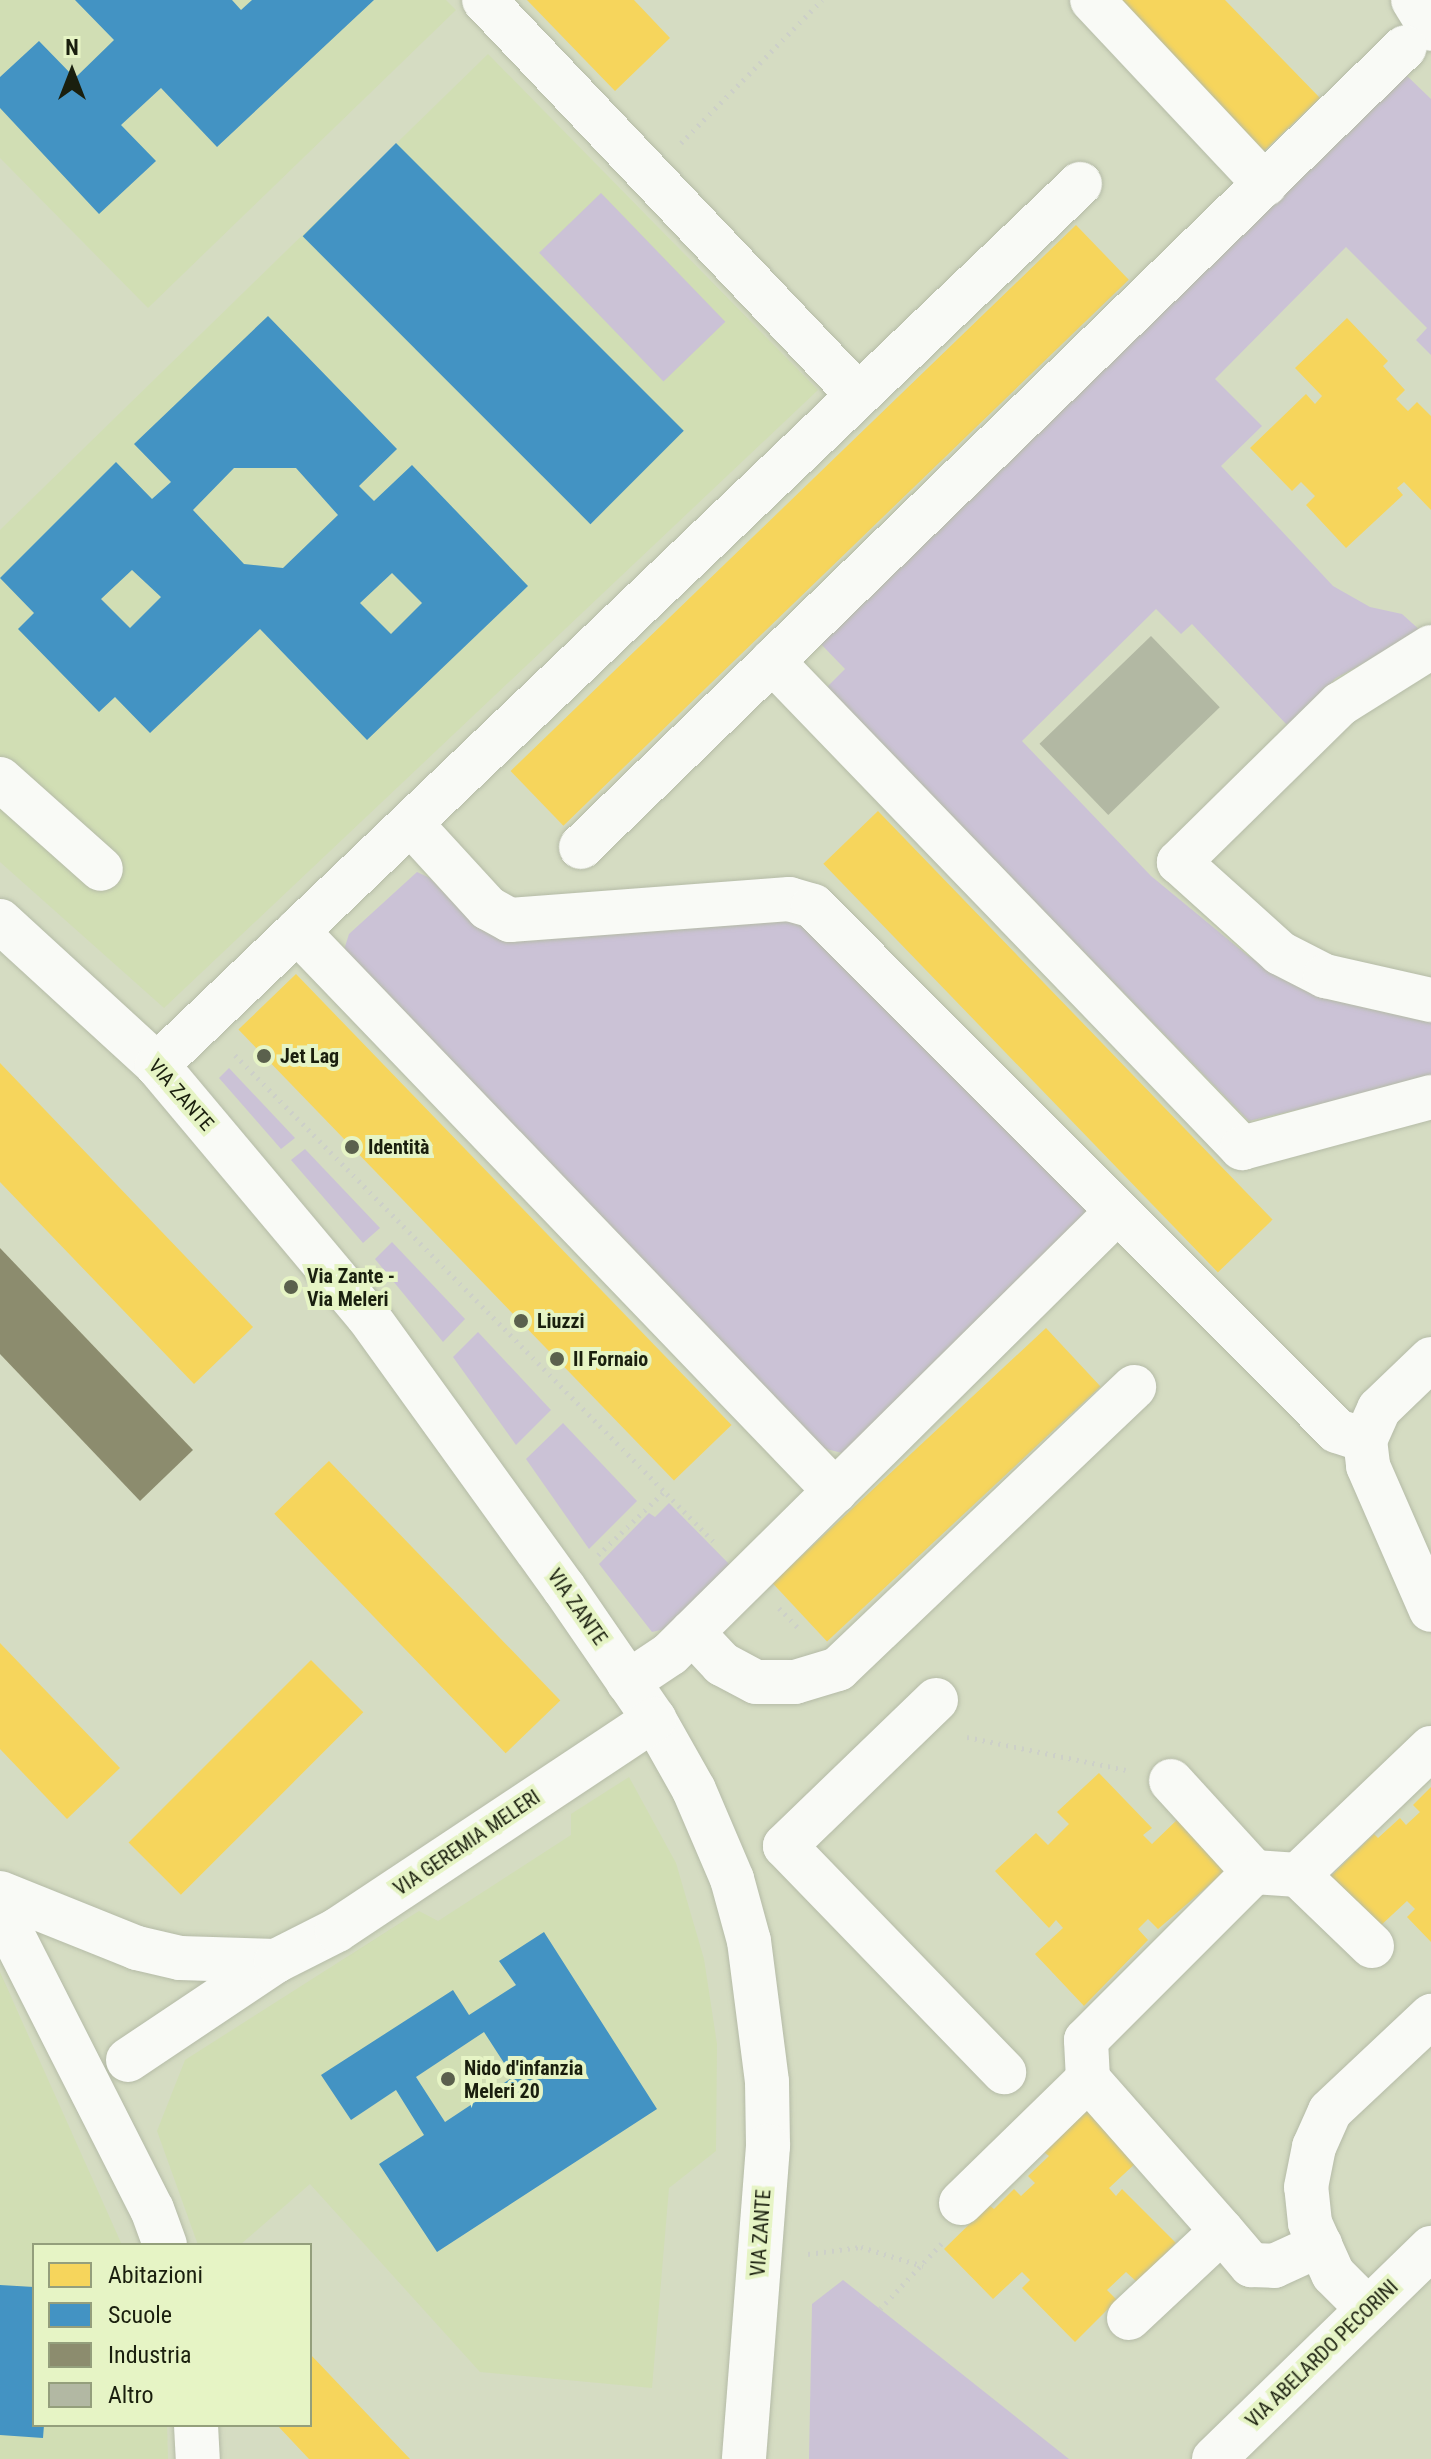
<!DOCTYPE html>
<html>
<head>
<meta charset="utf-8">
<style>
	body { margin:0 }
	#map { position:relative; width:1431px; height:2459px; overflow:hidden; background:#d5dcc2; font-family:"Roboto Condensed",sans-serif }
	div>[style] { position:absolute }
	.built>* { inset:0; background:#d1deb4 }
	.green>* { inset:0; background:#cbc2d6; transform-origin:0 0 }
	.homes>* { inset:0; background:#f6d55c; transform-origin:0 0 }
	.schools>* { inset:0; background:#4393c3; transform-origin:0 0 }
	.industry>* { inset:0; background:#8c8c6e }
	.building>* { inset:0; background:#b2b8a3; transform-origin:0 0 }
	.path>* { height:5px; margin-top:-2.5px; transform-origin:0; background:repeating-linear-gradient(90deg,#cdd0c8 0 2px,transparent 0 8px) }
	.roads { filter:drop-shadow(0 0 2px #b5bba7) drop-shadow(0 0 2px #b5bba7) }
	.minor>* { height:44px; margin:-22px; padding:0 22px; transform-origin:22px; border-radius:22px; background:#f9faf6 }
	.dots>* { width:22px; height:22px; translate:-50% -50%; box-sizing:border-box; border:4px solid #e6f4c5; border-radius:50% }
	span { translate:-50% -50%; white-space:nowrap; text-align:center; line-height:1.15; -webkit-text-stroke:8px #e6f4c5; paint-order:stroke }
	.poi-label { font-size:20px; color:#1a1f0e; font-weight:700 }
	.left { translate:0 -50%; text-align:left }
	.street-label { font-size:20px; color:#1a1f0e }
	.legend { position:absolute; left:32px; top:2243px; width:280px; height:184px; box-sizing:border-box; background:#e6f4c5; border:2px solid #949f7c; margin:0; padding:10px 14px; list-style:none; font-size:24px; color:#1a1f0e }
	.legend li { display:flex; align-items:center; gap:16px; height:40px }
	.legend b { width:40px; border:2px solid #949f7c }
	.north { position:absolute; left:32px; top:32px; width:80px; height:80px; -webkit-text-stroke:6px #e6f4c5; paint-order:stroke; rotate:0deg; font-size:22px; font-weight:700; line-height:32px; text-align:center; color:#1a1f0e }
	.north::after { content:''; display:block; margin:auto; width:28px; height:36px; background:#1a1f0e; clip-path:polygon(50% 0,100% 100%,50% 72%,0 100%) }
</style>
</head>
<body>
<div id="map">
	<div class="built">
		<i style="clip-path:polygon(0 0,446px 0,456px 10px,148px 308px,0 158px)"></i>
		<i style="clip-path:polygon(488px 54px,818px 390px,164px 1008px,0 862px,0 530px)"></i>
		<i style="clip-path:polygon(629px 1777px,676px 1863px,704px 1959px,717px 2044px,716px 2151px,669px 2188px,652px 2388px,480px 2372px,310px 2184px,240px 2245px,198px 2245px,157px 2131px,185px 2060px,419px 1911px,438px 1921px,571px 1835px,571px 1814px)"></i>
		<i style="clip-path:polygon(0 1972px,122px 2245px,34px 2245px,34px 2425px,167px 2425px,168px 2459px,0 2459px)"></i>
	</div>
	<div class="green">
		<i style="clip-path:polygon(1405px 74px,1431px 99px,1431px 355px,1416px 340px,1427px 328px,1346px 247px,1215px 379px,1262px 426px,1221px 466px,1333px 586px,1370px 607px,1402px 614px,1422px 632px,1336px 678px,1287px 725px,1192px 624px,1181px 634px,1156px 609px,1022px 741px,1151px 876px,1247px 955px,1269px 968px,1431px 1014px,1431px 1078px,1249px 1121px,826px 688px,845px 669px,819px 642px)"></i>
		<i style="left:601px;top:193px;width:179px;height:86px;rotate:46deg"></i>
		<i style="clip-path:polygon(417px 872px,430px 878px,468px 918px,517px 940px,794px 917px,1086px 1202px,1086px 1214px,854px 1445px,842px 1453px,815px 1446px,343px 953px,349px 934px)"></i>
		<i style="clip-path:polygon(229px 1068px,295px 1138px,281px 1149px,219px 1078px)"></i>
		<i style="clip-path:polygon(305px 1149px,380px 1228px,363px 1243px,291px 1160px)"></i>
		<i style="clip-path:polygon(392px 1242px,465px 1319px,443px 1342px,375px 1259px)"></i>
		<i style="clip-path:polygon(478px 1332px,551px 1410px,516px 1445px,453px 1357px)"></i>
		<i style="clip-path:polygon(563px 1423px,637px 1501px,589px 1549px,526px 1459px)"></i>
		<i style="clip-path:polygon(669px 1503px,732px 1567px,665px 1629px,652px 1632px,599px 1564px,649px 1513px,655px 1517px)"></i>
		<i style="clip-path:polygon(843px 2280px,880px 2309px,1069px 2459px,809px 2459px,812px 2304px)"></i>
	</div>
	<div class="homes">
		<i style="clip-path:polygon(527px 0,634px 0,670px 38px,615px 91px)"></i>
		<i style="clip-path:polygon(1118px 0,1225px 0,1320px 98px,1264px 151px)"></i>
		<i style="left:1076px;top:225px;width:76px;height:786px;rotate:46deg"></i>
		<i style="clip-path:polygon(1347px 318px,1388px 361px,1383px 366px,1405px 390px,1396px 399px,1408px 411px,1417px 402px,1431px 416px,1431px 510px,1404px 482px,1397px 488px,1403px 495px,1346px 548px,1306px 505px,1315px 496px,1301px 482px,1292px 491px,1250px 448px,1306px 394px,1315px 404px,1322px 396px,1295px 368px)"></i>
		<i style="left:878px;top:811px;width:568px;height:76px;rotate:46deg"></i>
		<i style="left:296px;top:974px;width:627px;height:80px;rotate:46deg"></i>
		<i style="clip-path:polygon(0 1063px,253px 1327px,194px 1384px,0 1182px)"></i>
		<i style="left:1046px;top:1328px;width:80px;height:374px;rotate:47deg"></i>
		<i style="left:329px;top:1461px;width:333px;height:76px;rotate:46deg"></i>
		<i style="clip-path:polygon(0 1643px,120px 1768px,67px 1819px,0 1749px)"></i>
		<i style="left:311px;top:1660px;width:74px;height:258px;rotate:45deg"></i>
		<i style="clip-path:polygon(1099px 1773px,1152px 1828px,1143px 1835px,1152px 1844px,1180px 1817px,1229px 1868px,1158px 1929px,1148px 1919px,1138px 1929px,1148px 1940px,1084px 2006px,1035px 1954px,1063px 1928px,1056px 1920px,1049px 1928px,995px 1871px,1036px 1833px,1048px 1845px,1069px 1824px,1057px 1812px)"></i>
		<i style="clip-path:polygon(1431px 1787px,1431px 1942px,1407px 1917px,1415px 1909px,1407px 1901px,1378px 1928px,1329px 1878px,1374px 1834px,1378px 1838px,1400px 1818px,1406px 1825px,1420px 1812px,1413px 1805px)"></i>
		<i style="clip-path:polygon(1089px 2109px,1139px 2160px,1109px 2188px,1116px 2196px,1122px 2189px,1176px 2243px,1137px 2282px,1126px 2272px,1107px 2290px,1117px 2300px,1075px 2342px,1022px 2288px,1030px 2280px,1022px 2272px,993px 2299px,944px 2249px,989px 2205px,994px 2209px,1014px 2189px,1021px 2196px,1035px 2183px,1028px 2176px,1049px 2156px,1044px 2152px)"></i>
		<i style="clip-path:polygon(310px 2354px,410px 2459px,309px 2459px,277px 2425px,310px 2425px)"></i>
	</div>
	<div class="schools">
		<i style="clip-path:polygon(75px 0,232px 0,241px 10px,252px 0,374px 0,217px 147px,161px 88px,121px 125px,156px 161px,99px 214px,0 108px,0 77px,39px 41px,75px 78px,114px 40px)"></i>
		<i style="left:396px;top:143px;width:407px;height:132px;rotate:45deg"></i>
		<i style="clip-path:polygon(evenodd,268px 316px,397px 449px,359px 486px,374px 501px,412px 465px,528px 586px,367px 740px,260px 629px,150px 733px,115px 697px,99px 712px,18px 629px,34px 613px,0 578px,116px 462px,152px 499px,171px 482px,134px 444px,268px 316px,234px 468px,296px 468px,338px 515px,283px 568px,244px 564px,193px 510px,234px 468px,268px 316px,132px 570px,161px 597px,130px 628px,101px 599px,132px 570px,268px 316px,392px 573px,422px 603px,391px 634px,360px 603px,392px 573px)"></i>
		<i style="clip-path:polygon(evenodd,544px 1932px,657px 2109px,437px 2252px,379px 2164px,424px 2135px,396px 2090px,351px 2120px,321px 2075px,453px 1990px,469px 2015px,516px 1985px,499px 1961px,544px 1932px,484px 2032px,513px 2077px,445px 2122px,416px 2077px,484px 2032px)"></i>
		<i style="clip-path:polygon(0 2285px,34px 2287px,34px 2425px,44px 2425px,43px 2438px,0 2435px)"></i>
	</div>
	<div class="industry">
		<i style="clip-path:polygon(0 1248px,193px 1450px,140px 1501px,0 1354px)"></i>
	</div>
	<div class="building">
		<i style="left:1151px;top:636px;width:99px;height:155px;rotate:46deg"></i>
	</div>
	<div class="path">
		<i style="left:681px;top:143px;width:201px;rotate:-45.4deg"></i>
		<i style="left:235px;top:1055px;width:686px;rotate:45.47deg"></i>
		<i style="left:598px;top:1555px;width:91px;rotate:-43.7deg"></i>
		<i style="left:779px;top:1608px;width:30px;rotate:46deg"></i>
		<i style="left:967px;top:1737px;width:162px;rotate:11.7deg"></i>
		<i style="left:808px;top:2254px;width:53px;rotate:-7.5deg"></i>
		<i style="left:861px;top:2247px;width:65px;rotate:17deg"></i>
		<i style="left:880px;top:2309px;width:91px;rotate:-46.8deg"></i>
	</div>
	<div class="roads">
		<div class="minor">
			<i style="left:484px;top:0;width:544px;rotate:46.56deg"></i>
			<i style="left:1092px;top:0;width:253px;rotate:46.8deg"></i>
			<i style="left:1413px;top:0;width:34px;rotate:58deg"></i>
			<i style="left:1431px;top:647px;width:107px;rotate:147.9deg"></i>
			<i style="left:1340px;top:704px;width:226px;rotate:135.5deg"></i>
			<i style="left:1179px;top:862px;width:136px;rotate:42deg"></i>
			<i style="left:1280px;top:953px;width:51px;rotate:27.1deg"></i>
			<i style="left:1325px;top:976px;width:109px;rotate:12.8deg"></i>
			<i style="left:772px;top:661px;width:677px;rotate:46.02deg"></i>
			<i style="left:1242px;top:1148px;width:196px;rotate:-15.1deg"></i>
			<i style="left:0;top:779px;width:135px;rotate:41.7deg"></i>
			<i style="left:411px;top:824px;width:114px;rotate:47.5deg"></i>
			<i style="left:488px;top:908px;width:25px;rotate:29deg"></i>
			<i style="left:510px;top:920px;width:280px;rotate:-4.3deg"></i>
			<i style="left:789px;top:899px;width:25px;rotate:16deg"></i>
			<i style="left:813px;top:906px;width:742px;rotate:45.05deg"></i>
			<i style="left:1337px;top:1431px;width:29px;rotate:18deg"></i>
			<i style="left:581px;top:847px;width:1148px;rotate:-44.15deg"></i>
			<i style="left:0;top:921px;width:213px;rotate:42.5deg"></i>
			<i style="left:157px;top:1065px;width:326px;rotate:50deg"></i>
			<i style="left:367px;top:1315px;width:337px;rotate:54.2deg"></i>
			<i style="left:564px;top:1588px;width:159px;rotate:55.5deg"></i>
			<i style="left:654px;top:1719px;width:81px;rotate:60.6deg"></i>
			<i style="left:694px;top:1790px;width:97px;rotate:66.9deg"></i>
			<i style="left:732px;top:1879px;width:64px;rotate:74.7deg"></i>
			<i style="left:749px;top:1941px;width:142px;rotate:82.7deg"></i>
			<i style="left:767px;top:2082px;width:64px;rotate:89.1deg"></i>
			<i style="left:768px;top:2146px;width:314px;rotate:94.4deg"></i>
			<i style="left:297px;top:931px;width:777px;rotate:46.15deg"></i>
			<i style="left:157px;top:1065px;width:1276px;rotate:-43.67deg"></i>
			<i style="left:1431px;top:1359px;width:72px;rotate:136.1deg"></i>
			<i style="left:1379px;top:1409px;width:34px;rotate:114deg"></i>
			<i style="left:1365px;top:1440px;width:26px;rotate:83deg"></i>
			<i style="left:1368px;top:1466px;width:157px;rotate:66.4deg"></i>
			<i style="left:692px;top:1632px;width:44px;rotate:46.8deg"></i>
			<i style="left:722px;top:1664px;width:38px;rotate:28deg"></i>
			<i style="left:756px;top:1682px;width:39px"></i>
			<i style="left:795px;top:1682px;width:45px;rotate:-16.8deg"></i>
			<i style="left:838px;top:1669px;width:409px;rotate:-43.6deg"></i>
			<i style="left:628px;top:1682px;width:50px;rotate:-33.7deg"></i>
			<i style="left:670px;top:1654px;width:629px;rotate:-44.68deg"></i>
			<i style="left:936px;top:1700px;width:210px;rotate:136deg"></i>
			<i style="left:785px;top:1846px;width:315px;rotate:45.9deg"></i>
			<i style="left:1171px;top:1781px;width:123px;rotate:47.6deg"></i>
			<i style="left:0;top:1893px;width:148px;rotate:21.9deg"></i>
			<i style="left:137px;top:1948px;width:44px;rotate:13.1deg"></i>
			<i style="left:180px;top:1958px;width:96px;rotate:1.8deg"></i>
			<i style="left:0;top:1910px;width:335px;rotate:63.1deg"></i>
			<i style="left:152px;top:2209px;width:38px;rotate:70deg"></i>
			<i style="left:1372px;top:1946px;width:103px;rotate:-136.2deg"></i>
			<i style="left:1298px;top:1875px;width:184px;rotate:-43.7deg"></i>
			<i style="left:128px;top:2060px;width:178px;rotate:-33.8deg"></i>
			<i style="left:276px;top:1961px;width:68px;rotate:-26.9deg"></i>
			<i style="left:337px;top:1930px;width:381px;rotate:-33.6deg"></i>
			<i style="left:961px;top:2203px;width:177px;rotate:-44.3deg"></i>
			<i style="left:1222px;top:2231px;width:203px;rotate:-131.4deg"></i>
			<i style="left:1088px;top:2079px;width:39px;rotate:-93deg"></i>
			<i style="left:1086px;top:2040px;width:238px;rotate:-45deg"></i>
			<i style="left:1254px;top:1872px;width:44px;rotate:3.9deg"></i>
			<i style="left:1368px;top:2309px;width:49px;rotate:-135deg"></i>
			<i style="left:1333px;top:2274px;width:56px;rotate:-114.3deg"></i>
			<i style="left:1310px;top:2223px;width:36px;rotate:-96deg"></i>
			<i style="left:1306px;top:2187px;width:41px;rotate:-78.7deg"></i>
			<i style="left:1314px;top:2147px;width:39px;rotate:-66deg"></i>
			<i style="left:1330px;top:2111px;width:139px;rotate:-43.2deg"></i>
			<i style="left:1129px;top:2318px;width:127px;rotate:-43.1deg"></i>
			<i style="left:1222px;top:2231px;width:45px;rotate:49.5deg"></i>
			<i style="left:1251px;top:2265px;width:23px;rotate:2deg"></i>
			<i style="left:1274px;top:2266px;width:51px;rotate:-24.5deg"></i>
			<i style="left:196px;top:2425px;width:34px;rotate:87deg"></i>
			<i style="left:1214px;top:2459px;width:303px;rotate:-44.2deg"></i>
		</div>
	</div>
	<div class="dots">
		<i style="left:264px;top:1056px;background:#5b614d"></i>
		<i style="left:352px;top:1147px;background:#5b614d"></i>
		<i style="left:291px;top:1287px;background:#5b614d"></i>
		<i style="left:521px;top:1321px;background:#5b614d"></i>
		<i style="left:557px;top:1359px;background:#5b614d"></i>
		<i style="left:448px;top:2079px;background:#5b614d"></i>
	</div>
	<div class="poi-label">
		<span class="left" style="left:280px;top:1056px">Jet Lag</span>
		<span class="left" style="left:368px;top:1147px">Identità</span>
		<span class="left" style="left:307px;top:1288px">Via Zante -<br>Via Meleri</span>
		<span class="left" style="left:537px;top:1321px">Liuzzi</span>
		<span class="left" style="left:573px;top:1359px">Il Fornaio</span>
		<span class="left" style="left:464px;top:2080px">Nido d'infanzia<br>Meleri 20</span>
	</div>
	<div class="street-label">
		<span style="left:181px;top:1095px;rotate:49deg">VIA ZANTE</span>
		<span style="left:577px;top:1607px;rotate:55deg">VIA ZANTE</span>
		<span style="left:467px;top:1843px;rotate:-34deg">VIA GEREMIA MELERI</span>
		<span style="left:761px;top:2233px;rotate:-86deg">VIA ZANTE</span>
		<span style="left:1322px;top:2354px;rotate:-44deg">VIA ABELARDO PECORINI</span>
	</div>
	<ul class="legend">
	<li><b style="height:22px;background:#f6d55c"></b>Abitazioni</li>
	<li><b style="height:22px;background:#4393c3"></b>Scuole</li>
	<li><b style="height:22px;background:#8c8c6e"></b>Industria</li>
	<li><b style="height:22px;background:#b2b8a3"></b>Altro</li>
	</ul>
	<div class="north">N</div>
</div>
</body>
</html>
